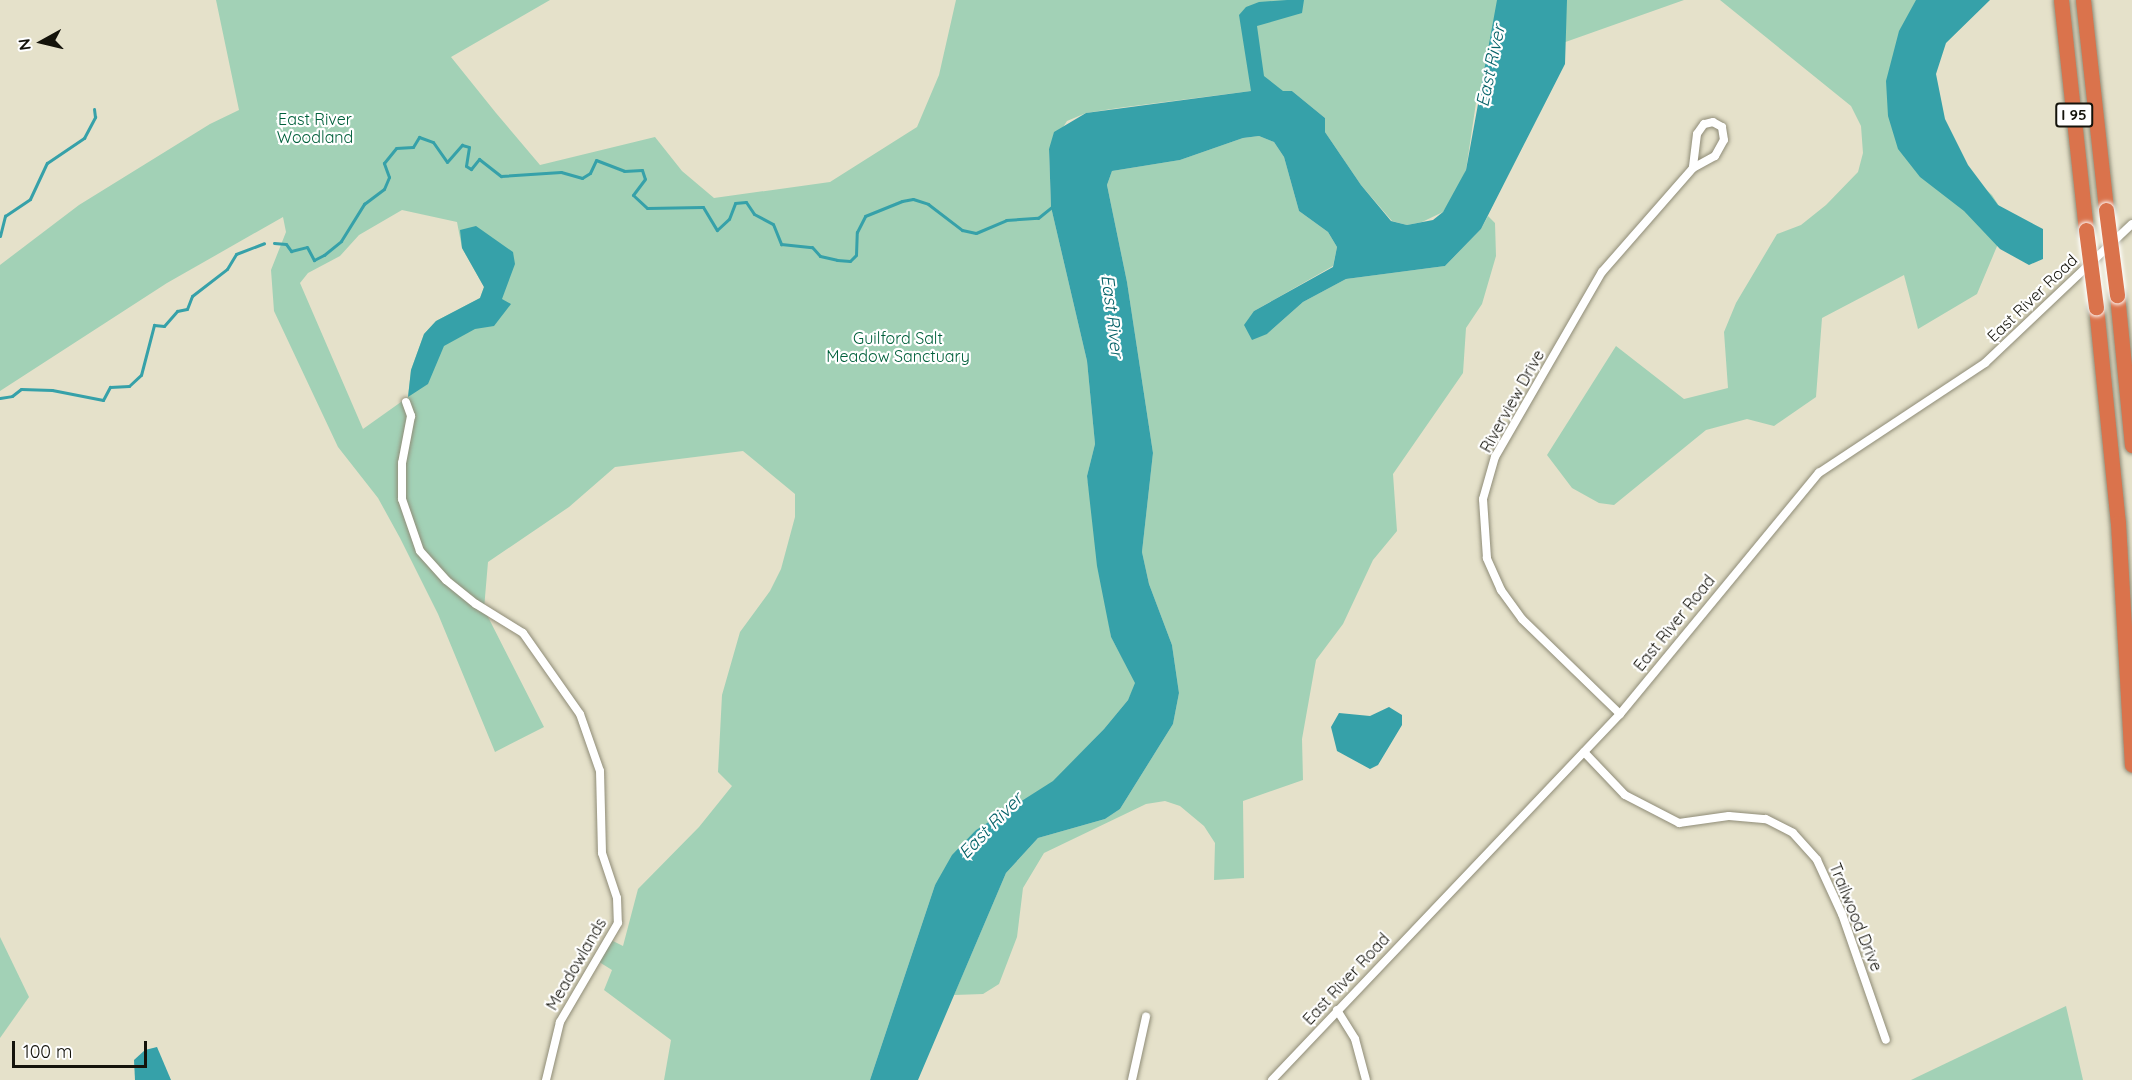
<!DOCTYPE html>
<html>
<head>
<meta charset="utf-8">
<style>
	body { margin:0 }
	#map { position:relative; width:2132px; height:1080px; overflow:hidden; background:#e5e1ca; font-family:Quicksand,sans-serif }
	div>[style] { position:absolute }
	.green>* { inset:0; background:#a2d1b6 }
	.water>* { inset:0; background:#36a1a9 }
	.stream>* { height:3px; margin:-1.5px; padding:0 1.5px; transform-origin:1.5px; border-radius:1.5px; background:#36a1a9 }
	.roads { filter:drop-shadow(0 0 2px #8f8c77) drop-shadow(0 0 2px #8f8c77) }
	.street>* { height:8px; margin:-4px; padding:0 4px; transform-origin:4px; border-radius:4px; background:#fff }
	.highway>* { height:15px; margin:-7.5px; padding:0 7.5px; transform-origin:7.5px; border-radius:7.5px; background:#da734c }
	.bridges { filter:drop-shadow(0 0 2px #fff) drop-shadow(0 0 2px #fff) }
	.highway-bridge>* { height:15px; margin:-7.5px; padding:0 7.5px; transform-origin:7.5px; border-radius:7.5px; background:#da734c }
	span { translate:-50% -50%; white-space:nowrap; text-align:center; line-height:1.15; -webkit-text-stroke:4.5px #fff; paint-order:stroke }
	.shield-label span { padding:2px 4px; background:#fff; border:2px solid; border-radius:4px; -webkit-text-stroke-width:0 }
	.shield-label { font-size:15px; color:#14130b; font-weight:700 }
	.park-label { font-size:16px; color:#00603b }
	.street-label { font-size:16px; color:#14130b }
	.water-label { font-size:18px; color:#066268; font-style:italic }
	.north { position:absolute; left:12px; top:12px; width:60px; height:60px; -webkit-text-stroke:4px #fff; paint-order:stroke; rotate:262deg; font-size:16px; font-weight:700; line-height:24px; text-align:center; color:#14130b }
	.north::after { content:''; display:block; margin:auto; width:21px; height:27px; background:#14130b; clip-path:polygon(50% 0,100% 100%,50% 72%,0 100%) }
	.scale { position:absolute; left:12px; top:1041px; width:135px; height:27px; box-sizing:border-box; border:3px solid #14130b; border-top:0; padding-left:8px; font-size:18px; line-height:21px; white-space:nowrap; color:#14130b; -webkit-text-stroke:4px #fff; paint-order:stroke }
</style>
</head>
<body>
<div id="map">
	<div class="green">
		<i style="clip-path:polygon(evenodd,216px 0,550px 0,451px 57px,496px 113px,540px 165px,655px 137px,682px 171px,714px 198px,830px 182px,917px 127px,939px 75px,956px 0,1684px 0,1557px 45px,1477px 96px,1466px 170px,1456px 193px,1443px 212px,1422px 222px,1407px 225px,1392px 221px,1361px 185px,1325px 132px,1325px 118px,1292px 91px,1251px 91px,1118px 108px,1086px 113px,1067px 121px,1049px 149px,1051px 207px,1087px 361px,1095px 444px,1087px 476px,1111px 637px,1136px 683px,1128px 700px,1104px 729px,1053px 782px,976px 830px,935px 885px,870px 1080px,664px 1080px,671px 1040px,604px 990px,612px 970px,596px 960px,609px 939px,623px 946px,638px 889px,699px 827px,732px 786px,718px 772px,722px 695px,740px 632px,770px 591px,781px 569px,795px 517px,795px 494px,743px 451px,615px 467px,569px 507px,488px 562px,484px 609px,544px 727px,495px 752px,438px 614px,400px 538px,378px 498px,338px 447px,274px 311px,271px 270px,286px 232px,283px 217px,167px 283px,0 391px,0 265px,79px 205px,210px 124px,239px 110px,216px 0,402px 210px,457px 222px,462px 248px,484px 287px,480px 298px,436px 321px,424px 334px,411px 370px,408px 397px,363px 429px,300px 283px,308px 273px,340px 256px,359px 235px,402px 210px)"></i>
		<i style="clip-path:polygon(1720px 0,1959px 0,1915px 90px,1970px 175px,1992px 195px,2008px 220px,1977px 294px,1918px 329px,1904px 275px,1822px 318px,1816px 397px,1774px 426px,1747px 419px,1706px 430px,1614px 505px,1599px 503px,1572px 488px,1547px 455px,1616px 346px,1684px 399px,1728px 388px,1724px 332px,1736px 303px,1777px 234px,1801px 225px,1826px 205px,1858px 172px,1863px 153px,1861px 126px,1851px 106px)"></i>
		<i style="clip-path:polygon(1259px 136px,1274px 142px,1284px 157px,1299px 211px,1328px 232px,1337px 247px,1333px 266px,1254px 311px,1267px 334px,1303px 302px,1346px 279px,1445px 266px,1481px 229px,1488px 216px,1495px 223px,1496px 256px,1482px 304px,1466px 328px,1463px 373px,1393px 474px,1397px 531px,1373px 560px,1343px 624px,1316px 660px,1302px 739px,1303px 780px,1243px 801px,1244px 878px,1214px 880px,1215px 843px,1204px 826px,1180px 806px,1165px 801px,1146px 804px,1044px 853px,1023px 888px,1017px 937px,999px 984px,983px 994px,954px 995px,1006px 873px,1038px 838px,1105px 819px,1120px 809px,1173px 724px,1179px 693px,1172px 645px,1149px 584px,1142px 552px,1153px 453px,1127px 282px,1107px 185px,1112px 171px,1180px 160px,1243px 138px)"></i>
		<i style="clip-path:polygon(0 937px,29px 997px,0 1038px)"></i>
		<i style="clip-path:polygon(2066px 1006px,2083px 1080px,1911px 1080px)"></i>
	</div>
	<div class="water">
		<i style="clip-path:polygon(1287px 0,1304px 0,1302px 13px,1257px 26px,1264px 76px,1283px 91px,1292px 91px,1325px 118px,1325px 132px,1361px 185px,1391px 221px,1407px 225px,1433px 220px,1443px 212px,1466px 170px,1497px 0,1567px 0,1565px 64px,1481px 229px,1445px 266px,1346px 279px,1303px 302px,1267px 334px,1252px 340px,1244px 325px,1254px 311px,1333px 267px,1337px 247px,1328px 232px,1299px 211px,1284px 157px,1274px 142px,1259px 136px,1243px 138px,1180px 160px,1112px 171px,1107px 185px,1127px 282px,1153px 453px,1142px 552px,1149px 584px,1172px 645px,1179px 693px,1173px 724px,1120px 809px,1105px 819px,1038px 838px,1006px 873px,918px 1080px,870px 1080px,935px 885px,952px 855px,976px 830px,1053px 781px,1104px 729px,1128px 700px,1135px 683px,1111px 637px,1097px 566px,1087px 476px,1095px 444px,1087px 361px,1051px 207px,1049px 149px,1054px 132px,1086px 113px,1251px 91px,1239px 15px,1246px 7px,1259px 2px)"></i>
		<i style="clip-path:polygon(1916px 0,1990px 0,1946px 43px,1936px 74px,1945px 119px,1968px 165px,1998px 205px,2043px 229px,2043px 259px,2029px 265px,2000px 249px,1964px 211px,1920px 177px,1898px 149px,1888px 116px,1886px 81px,1899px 31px)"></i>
		<i style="clip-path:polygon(476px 226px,513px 252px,515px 264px,502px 299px,511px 304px,494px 326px,475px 329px,444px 346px,428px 384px,408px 397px,411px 370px,424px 334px,436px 321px,480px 298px,484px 287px,462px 248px,460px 230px)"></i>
		<i style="clip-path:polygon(1389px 707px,1402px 715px,1402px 725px,1378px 765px,1370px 769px,1337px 751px,1331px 727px,1339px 713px,1370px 716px)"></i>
		<i style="clip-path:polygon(157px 1047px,171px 1080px,135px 1080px,134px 1060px,145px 1050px)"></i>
	</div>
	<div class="stream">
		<i style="left:0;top:236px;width:21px;rotate:-76deg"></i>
		<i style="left:5px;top:216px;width:30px;rotate:-34deg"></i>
		<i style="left:30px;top:199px;width:40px;rotate:-65deg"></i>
		<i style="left:47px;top:163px;width:45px;rotate:-34deg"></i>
		<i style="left:84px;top:138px;width:24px;rotate:-62deg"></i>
		<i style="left:95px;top:117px;width:8px;rotate:-97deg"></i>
		<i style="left:274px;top:243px;width:12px;rotate:5deg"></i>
		<i style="left:286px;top:244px;width:9px;rotate:54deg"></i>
		<i style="left:291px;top:251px;width:16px;rotate:-14deg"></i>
		<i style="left:307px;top:247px;width:15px;rotate:62deg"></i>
		<i style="left:314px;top:260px;width:11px;rotate:-27deg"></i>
		<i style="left:324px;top:255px;width:22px;rotate:-39deg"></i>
		<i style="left:341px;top:241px;width:44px;rotate:-58.1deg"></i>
		<i style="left:364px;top:204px;width:25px;rotate:-37deg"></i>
		<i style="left:384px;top:189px;width:13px;rotate:-67deg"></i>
		<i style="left:389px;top:177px;width:15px;rotate:-110deg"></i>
		<i style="left:384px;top:163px;width:19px;rotate:-51deg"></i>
		<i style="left:396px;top:148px;width:17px;rotate:-3deg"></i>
		<i style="left:413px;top:147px;width:12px;rotate:-59deg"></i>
		<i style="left:419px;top:137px;width:15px;rotate:20deg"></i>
		<i style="left:433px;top:142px;width:24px;rotate:55deg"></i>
		<i style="left:447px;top:162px;width:23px;rotate:-49deg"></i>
		<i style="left:462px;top:145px;width:7px;rotate:16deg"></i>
		<i style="left:469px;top:147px;width:19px;rotate:99deg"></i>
		<i style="left:466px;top:166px;width:6px;rotate:31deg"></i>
		<i style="left:471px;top:169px;width:13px;rotate:-51deg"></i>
		<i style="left:479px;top:159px;width:28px;rotate:38deg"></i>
		<i style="left:501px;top:176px;width:60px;rotate:-3.8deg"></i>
		<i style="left:561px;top:172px;width:22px;rotate:16deg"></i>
		<i style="left:582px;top:178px;width:9px;rotate:-32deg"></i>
		<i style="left:590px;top:173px;width:14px;rotate:-65deg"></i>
		<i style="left:596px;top:160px;width:30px;rotate:21deg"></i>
		<i style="left:624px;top:171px;width:18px;rotate:-3deg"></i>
		<i style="left:642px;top:170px;width:9px;rotate:72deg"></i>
		<i style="left:645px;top:179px;width:20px;rotate:127deg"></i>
		<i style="left:633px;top:195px;width:19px;rotate:43deg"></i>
		<i style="left:647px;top:208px;width:56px;rotate:-1deg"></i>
		<i style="left:703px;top:207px;width:27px;rotate:59deg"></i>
		<i style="left:717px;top:230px;width:16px;rotate:-43deg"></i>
		<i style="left:729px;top:219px;width:17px;rotate:-69deg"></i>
		<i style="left:735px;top:203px;width:11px;rotate:-5deg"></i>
		<i style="left:746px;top:202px;width:14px;rotate:56deg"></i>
		<i style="left:754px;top:214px;width:21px;rotate:28deg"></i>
		<i style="left:773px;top:224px;width:22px;rotate:68deg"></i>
		<i style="left:781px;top:244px;width:31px;rotate:6deg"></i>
		<i style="left:812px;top:247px;width:12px;rotate:48deg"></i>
		<i style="left:820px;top:256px;width:17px;rotate:13deg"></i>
		<i style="left:837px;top:260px;width:13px;rotate:4deg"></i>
		<i style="left:850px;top:261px;width:8px;rotate:-45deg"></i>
		<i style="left:856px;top:255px;width:23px;rotate:-88deg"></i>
		<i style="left:857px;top:232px;width:18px;rotate:-63deg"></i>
		<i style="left:865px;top:216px;width:40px;rotate:-22deg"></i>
		<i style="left:902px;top:201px;width:11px;rotate:-10deg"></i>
		<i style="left:913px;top:199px;width:16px;rotate:18deg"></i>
		<i style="left:928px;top:204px;width:43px;rotate:37.4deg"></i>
		<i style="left:962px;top:230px;width:14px;rotate:12deg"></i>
		<i style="left:976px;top:233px;width:33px;rotate:-23deg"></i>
		<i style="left:1006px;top:220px;width:32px;rotate:-4deg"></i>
		<i style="left:1038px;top:218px;width:19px;rotate:-39deg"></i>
		<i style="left:0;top:398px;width:12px;rotate:-9deg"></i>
		<i style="left:12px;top:396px;width:11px;rotate:-38deg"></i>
		<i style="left:21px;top:389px;width:31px;rotate:2deg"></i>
		<i style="left:52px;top:390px;width:52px;rotate:11.1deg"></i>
		<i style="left:103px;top:400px;width:15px;rotate:-62deg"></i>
		<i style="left:110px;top:387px;width:19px;rotate:-3deg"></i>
		<i style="left:129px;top:386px;width:16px;rotate:-43deg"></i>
		<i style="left:141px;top:375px;width:52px;rotate:-75.4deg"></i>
		<i style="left:154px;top:325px;width:10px;rotate:6deg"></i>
		<i style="left:164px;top:326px;width:20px;rotate:-49deg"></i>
		<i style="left:177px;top:311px;width:10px;rotate:-11deg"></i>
		<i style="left:187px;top:309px;width:14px;rotate:-69deg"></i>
		<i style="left:192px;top:296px;width:44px;rotate:-37.6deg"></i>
		<i style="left:227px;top:269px;width:17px;rotate:-59deg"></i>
		<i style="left:236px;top:254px;width:30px;rotate:-21deg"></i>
	</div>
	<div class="roads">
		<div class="street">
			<i style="left:406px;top:402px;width:15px;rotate:70deg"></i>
			<i style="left:411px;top:416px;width:48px;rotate:100.8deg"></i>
			<i style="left:402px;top:463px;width:36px;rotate:90deg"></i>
			<i style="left:402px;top:499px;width:55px;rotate:70.9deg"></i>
			<i style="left:420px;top:551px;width:39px;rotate:48deg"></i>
			<i style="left:446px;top:580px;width:38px;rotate:39deg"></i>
			<i style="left:476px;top:604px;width:55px;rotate:31.7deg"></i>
			<i style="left:523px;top:633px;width:99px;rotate:54.9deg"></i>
			<i style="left:580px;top:714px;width:60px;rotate:70.7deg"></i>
			<i style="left:600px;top:771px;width:82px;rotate:88.6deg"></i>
			<i style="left:602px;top:853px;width:47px;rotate:71.6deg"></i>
			<i style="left:617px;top:898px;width:25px;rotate:88deg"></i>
			<i style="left:618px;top:923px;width:115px;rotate:120.4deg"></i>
			<i style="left:560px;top:1022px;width:60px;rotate:103.6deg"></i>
			<i style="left:1620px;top:714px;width:136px;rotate:-135.9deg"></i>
			<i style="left:1522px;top:619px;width:36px;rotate:-126deg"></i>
			<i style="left:1501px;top:590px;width:35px;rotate:-114deg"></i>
			<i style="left:1487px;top:558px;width:59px;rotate:-93.9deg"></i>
			<i style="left:1483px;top:499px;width:44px;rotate:-74.1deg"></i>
			<i style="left:1495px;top:457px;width:214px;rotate:-60deg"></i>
			<i style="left:1602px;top:272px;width:138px;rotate:-48.8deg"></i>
			<i style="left:1693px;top:168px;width:25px;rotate:-29deg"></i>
			<i style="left:1715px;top:156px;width:18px;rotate:-61deg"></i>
			<i style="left:1724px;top:140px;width:13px;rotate:-99deg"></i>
			<i style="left:1722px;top:127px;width:10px;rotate:-151deg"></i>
			<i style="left:1713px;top:122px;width:9px;rotate:167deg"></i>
			<i style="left:1704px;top:124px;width:12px;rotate:125deg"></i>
			<i style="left:1697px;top:134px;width:34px;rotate:97deg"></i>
			<i style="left:1584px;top:752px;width:59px;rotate:46.4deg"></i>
			<i style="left:1625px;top:795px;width:61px;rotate:27.4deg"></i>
			<i style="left:1679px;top:823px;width:50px;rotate:-8deg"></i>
			<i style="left:1729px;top:816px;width:37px;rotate:5deg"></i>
			<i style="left:1766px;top:819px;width:30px;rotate:27deg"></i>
			<i style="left:1793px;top:833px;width:36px;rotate:48deg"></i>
			<i style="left:1817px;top:860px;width:60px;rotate:65.2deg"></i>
			<i style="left:1842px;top:914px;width:133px;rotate:70.8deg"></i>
			<i style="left:1337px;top:1010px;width:34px;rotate:58deg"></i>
			<i style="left:1355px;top:1039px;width:42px;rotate:75deg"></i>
			<i style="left:1132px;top:1080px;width:65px;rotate:-77.5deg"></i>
			<i style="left:1272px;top:1080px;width:505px;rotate:-46.44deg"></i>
			<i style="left:1620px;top:714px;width:313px;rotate:-50.5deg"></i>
			<i style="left:1819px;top:473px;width:199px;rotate:-33.5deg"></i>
			<i style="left:1985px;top:363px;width:202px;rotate:-43.4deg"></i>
		</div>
		<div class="highway">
			<i style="left:2061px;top:0;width:231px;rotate:83.8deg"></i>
			<i style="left:2083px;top:0;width:211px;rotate:83.7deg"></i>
			<i style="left:2117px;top:295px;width:151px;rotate:84.3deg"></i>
			<i style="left:2096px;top:307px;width:217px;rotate:84.2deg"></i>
			<i style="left:2118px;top:523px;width:242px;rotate:86.7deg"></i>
		</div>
	</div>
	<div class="bridges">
		<div class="highway-bridge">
			<i style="left:2106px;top:210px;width:86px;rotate:82.6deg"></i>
			<i style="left:2086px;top:230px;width:78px;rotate:82.6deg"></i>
		</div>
	</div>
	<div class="shield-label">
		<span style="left:2074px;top:115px">I 95</span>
	</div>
	<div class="park-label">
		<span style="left:315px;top:128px">East River<br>Woodland</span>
		<span style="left:898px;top:347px">Guilford Salt<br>Meadow Sanctuary</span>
	</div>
	<div class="street-label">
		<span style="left:2032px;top:298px;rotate:-44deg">East River Road</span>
		<span style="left:1512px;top:401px;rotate:-61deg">Riverview Drive</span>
		<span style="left:1674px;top:623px;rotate:-51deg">East River Road</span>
		<span style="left:1856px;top:917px;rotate:68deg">Trailwood Drive</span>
		<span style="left:576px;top:964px;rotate:-60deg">Meadowlands</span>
		<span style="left:1346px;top:979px;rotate:-47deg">East River Road</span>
	</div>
	<div class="water-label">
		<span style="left:1491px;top:66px;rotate:-78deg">East River</span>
		<span style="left:1112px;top:316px;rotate:83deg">East River</span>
		<span style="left:991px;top:826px;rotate:-46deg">East River</span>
	</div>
	<div class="north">N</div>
	<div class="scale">100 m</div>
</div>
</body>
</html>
